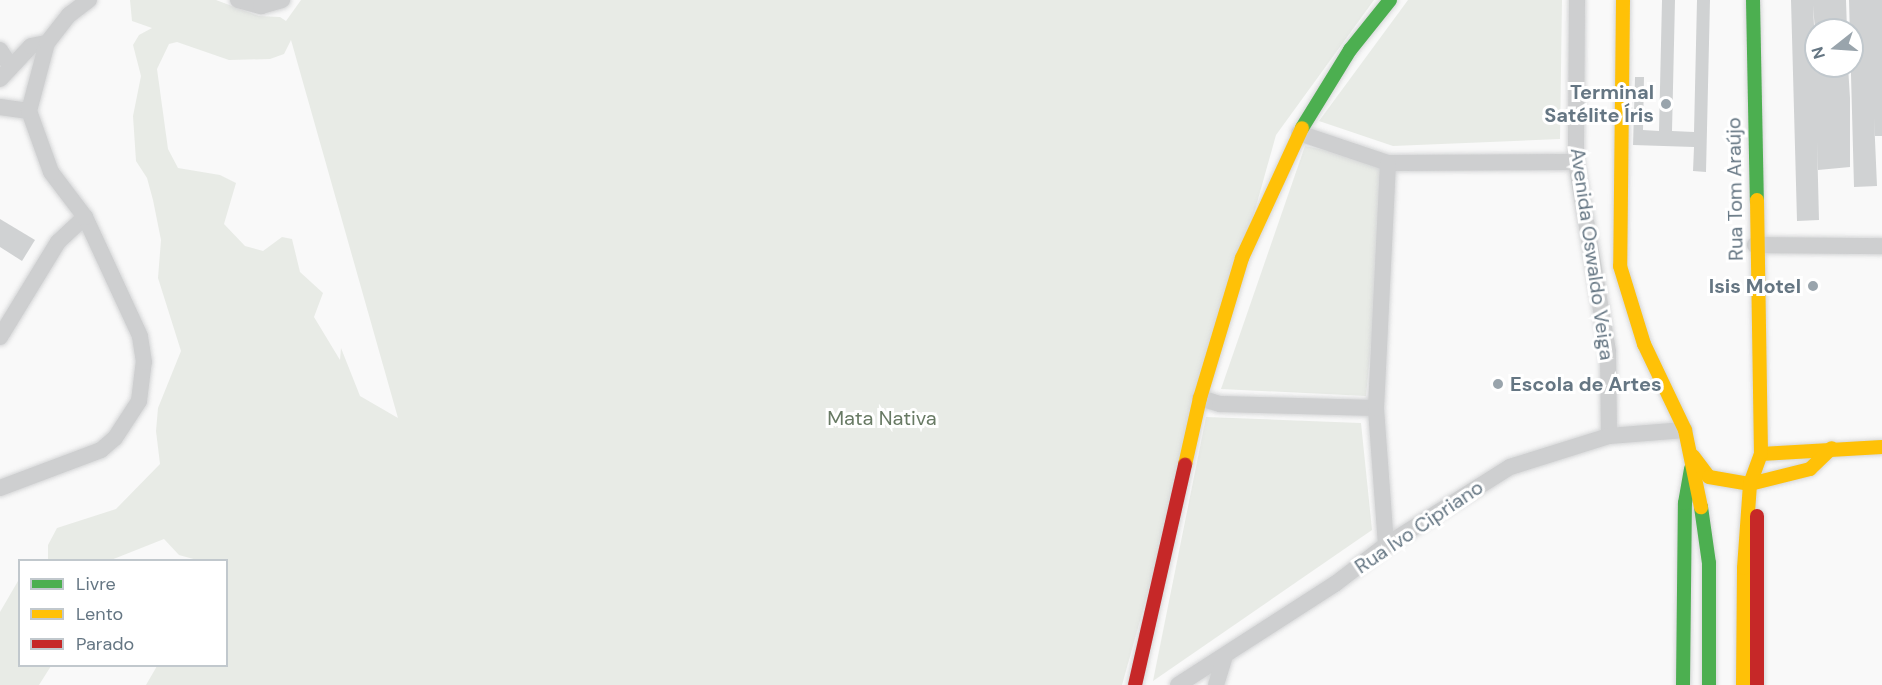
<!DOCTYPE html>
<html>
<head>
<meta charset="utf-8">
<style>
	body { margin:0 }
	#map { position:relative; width:1882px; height:685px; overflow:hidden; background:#f9f9f9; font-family:"DM Sans",sans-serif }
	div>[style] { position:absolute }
	.green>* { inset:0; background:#e8ebe6 }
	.building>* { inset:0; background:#d0d2d3 }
	.roads { filter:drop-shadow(0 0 2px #d5d6d7) drop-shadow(0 0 2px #d5d6d7) }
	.street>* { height:16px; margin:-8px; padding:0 8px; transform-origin:8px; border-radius:8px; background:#cecfd0 }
	.fast>* { height:14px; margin:-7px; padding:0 7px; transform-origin:7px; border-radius:7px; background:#4caf50 }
	.slow>* { height:14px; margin:-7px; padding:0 7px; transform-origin:7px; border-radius:7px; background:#ffc107 }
	.jam>* { height:14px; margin:-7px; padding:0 7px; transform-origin:7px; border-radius:7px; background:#c62828 }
	.dots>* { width:16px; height:16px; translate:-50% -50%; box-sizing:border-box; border:3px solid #fff; border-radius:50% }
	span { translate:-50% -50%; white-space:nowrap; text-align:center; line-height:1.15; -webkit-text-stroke:6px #fff; paint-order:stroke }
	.poi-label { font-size:20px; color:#657683; font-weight:700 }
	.right { translate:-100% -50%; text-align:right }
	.left { translate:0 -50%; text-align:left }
	.street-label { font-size:20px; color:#657683 }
	.park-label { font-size:20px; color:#687a64 }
	.legend { position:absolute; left:18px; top:559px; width:210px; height:108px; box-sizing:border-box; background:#fff; border:2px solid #c1c8cd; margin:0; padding:8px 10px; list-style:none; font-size:18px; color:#657683 }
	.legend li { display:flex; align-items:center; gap:12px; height:30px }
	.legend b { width:30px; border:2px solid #c1c8cd }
	.north { position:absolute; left:1804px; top:18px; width:60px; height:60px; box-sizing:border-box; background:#fff; border:2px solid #c1c8cd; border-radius:50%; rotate:253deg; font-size:16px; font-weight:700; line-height:24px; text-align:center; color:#657683 }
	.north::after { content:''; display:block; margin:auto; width:21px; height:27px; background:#99a4ac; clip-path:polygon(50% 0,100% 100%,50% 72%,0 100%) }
</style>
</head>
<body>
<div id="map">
	<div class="green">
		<i style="clip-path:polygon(evenodd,130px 0,216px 0,259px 16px,280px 17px,286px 21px,301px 0,1374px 0,1276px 135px,1122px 685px,146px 685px,157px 666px,226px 666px,226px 560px,197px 560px,179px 555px,164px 539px,111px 560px,48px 559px,48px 545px,57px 528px,116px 509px,160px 464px,156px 431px,158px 408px,181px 351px,158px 278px,161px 240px,153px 200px,147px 178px,136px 161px,133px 116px,141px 76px,133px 45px,139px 35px,152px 28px,132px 21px,130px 0,291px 40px,398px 418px,360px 396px,341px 348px,340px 360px,314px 317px,323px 293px,300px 272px,292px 239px,282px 237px,263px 251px,245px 246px,224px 224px,236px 183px,220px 175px,178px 168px,168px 149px,157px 69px,169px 44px,177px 42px,229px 60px,270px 59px,284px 54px,291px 40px)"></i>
		<i style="clip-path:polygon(1408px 0,1562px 0,1560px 139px,1393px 146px,1319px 121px)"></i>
		<i style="clip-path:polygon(1305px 146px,1388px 163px,1366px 396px,1221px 389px)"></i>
		<i style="clip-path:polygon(1206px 417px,1361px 423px,1372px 530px,1153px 681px)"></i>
		<i style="clip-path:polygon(18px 581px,20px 666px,51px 666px,39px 685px,0 685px,0 612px)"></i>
	</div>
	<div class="building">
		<i style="clip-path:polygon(1662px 0,1675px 0,1672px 131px,1694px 132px,1697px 0,1710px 0,1706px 172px,1693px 171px,1694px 147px,1633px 145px,1635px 77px,1644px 77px,1643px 130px,1659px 131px)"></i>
		<i style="clip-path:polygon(1791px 0,1846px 0,1847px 30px,1815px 30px,1813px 5px,1816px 66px,1848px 66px,1850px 98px,1850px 167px,1818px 170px,1817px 141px,1819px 220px,1797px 221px)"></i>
		<i style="clip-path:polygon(1849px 0,1882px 0,1882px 136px,1875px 136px,1874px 117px,1877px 186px,1854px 187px)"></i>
		<i style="clip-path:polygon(0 219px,35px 240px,22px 261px,0 247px)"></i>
	</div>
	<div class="roads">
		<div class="street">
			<i style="left:238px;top:0;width:24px;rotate:15deg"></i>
			<i style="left:261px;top:6px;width:22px;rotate:-16deg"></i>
			<i style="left:1577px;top:0;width:162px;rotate:90.4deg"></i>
			<i style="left:1576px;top:162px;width:193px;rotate:80.4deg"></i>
			<i style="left:1608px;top:352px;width:84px;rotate:89.3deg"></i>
			<i style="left:0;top:50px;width:20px;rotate:57deg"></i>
			<i style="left:0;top:79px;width:45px;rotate:-46.8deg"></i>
			<i style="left:31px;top:46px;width:16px;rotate:-11deg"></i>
			<i style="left:0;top:107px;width:29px;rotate:8deg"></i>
			<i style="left:1299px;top:133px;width:94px;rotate:18.6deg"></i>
			<i style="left:1388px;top:163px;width:188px;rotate:-0.3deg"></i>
			<i style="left:1755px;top:245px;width:127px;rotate:0.5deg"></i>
			<i style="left:0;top:337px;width:111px;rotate:-58.6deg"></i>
			<i style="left:58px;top:242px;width:37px;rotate:-43deg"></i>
			<i style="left:1200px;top:398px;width:21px;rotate:17deg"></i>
			<i style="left:1220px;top:404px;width:156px;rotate:1.5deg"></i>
			<i style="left:0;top:488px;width:108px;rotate:-20.6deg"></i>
			<i style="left:101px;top:450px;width:18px;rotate:-41deg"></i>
			<i style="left:115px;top:438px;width:44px;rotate:-57deg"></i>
			<i style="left:139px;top:401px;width:39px;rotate:-83deg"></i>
			<i style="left:144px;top:362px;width:26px;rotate:-99deg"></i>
			<i style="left:140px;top:336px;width:131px;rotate:-114.8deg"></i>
			<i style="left:85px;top:217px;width:56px;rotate:-127.1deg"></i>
			<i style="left:51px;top:172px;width:65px;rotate:-109.8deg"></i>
			<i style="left:29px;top:111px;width:70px;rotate:-75.2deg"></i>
			<i style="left:47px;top:43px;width:36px;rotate:-52deg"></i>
			<i style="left:69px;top:15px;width:25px;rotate:-37deg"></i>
			<i style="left:1386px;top:545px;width:137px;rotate:-94.2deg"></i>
			<i style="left:1376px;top:408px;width:245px;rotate:-87.2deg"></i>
			<i style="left:1178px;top:685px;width:187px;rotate:-32.8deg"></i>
			<i style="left:1335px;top:584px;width:64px;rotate:-37.4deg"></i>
			<i style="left:1386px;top:545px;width:146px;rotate:-32.2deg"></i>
			<i style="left:1510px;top:467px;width:104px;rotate:-17.4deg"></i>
			<i style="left:1609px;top:436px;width:76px;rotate:-4.5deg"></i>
			<i style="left:1216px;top:685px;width:31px;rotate:-73deg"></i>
		</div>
		<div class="fast">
			<i style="left:1753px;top:0;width:200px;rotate:88.9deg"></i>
			<i style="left:1302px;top:128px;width:92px;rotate:-58.4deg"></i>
			<i style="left:1350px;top:50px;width:64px;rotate:-51.3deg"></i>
			<i style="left:1701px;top:507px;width:57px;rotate:81.9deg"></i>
			<i style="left:1709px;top:563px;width:122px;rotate:90deg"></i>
			<i style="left:1683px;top:685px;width:182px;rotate:-89.4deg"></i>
			<i style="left:1685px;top:503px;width:35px;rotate:-80deg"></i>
		</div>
		<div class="slow">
			<i style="left:1623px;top:0;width:266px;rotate:90.6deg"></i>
			<i style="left:1620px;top:266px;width:82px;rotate:72.9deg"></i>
			<i style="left:1644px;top:344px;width:95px;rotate:64.5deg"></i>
			<i style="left:1685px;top:430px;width:79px;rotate:78.3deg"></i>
			<i style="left:1761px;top:454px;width:121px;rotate:-3.3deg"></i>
			<i style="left:1693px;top:456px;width:26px;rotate:53deg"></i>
			<i style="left:1709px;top:477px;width:42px;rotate:9.7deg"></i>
			<i style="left:1185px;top:465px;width:69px;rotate:-77.4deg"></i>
			<i style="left:1200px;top:398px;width:146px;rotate:-73.3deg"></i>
			<i style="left:1242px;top:258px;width:143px;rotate:-65.2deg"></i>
			<i style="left:1750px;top:484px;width:62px;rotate:-14deg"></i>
			<i style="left:1810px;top:469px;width:30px;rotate:-44deg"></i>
			<i style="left:1743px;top:685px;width:117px;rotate:-89.5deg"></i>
			<i style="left:1744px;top:568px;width:84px;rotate:-85.9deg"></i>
			<i style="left:1750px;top:484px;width:32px;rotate:-70deg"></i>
			<i style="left:1761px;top:454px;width:254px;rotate:-90.9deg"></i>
		</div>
		<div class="jam">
			<i style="left:1757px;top:516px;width:169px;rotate:90deg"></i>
			<i style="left:1135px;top:685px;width:226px;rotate:-77.2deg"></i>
		</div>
	</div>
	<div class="dots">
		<i style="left:1666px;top:104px;background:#99a4ac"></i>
		<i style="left:1813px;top:286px;background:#99a4ac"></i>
		<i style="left:1498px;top:384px;background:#99a4ac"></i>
	</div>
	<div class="poi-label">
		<span class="right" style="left:1654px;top:104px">Terminal<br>Satélite Íris</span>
		<span class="right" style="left:1801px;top:286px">Isis Motel</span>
		<span class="left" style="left:1510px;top:384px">Escola de Artes</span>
	</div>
	<div class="street-label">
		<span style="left:1735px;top:189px;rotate:-91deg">Rua Tom Araújo</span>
		<span style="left:1592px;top:254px;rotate:82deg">Avenida Oswaldo Veiga</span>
		<span style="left:1419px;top:527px;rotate:-34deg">Rua Ivo Cipriano</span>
	</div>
	<div class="park-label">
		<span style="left:882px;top:418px">Mata Nativa</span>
	</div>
	<ul class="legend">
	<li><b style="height:8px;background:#4caf50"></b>Livre</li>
	<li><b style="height:8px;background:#ffc107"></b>Lento</li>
	<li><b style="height:8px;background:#c62828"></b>Parado</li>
	</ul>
	<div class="north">N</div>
</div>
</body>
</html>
